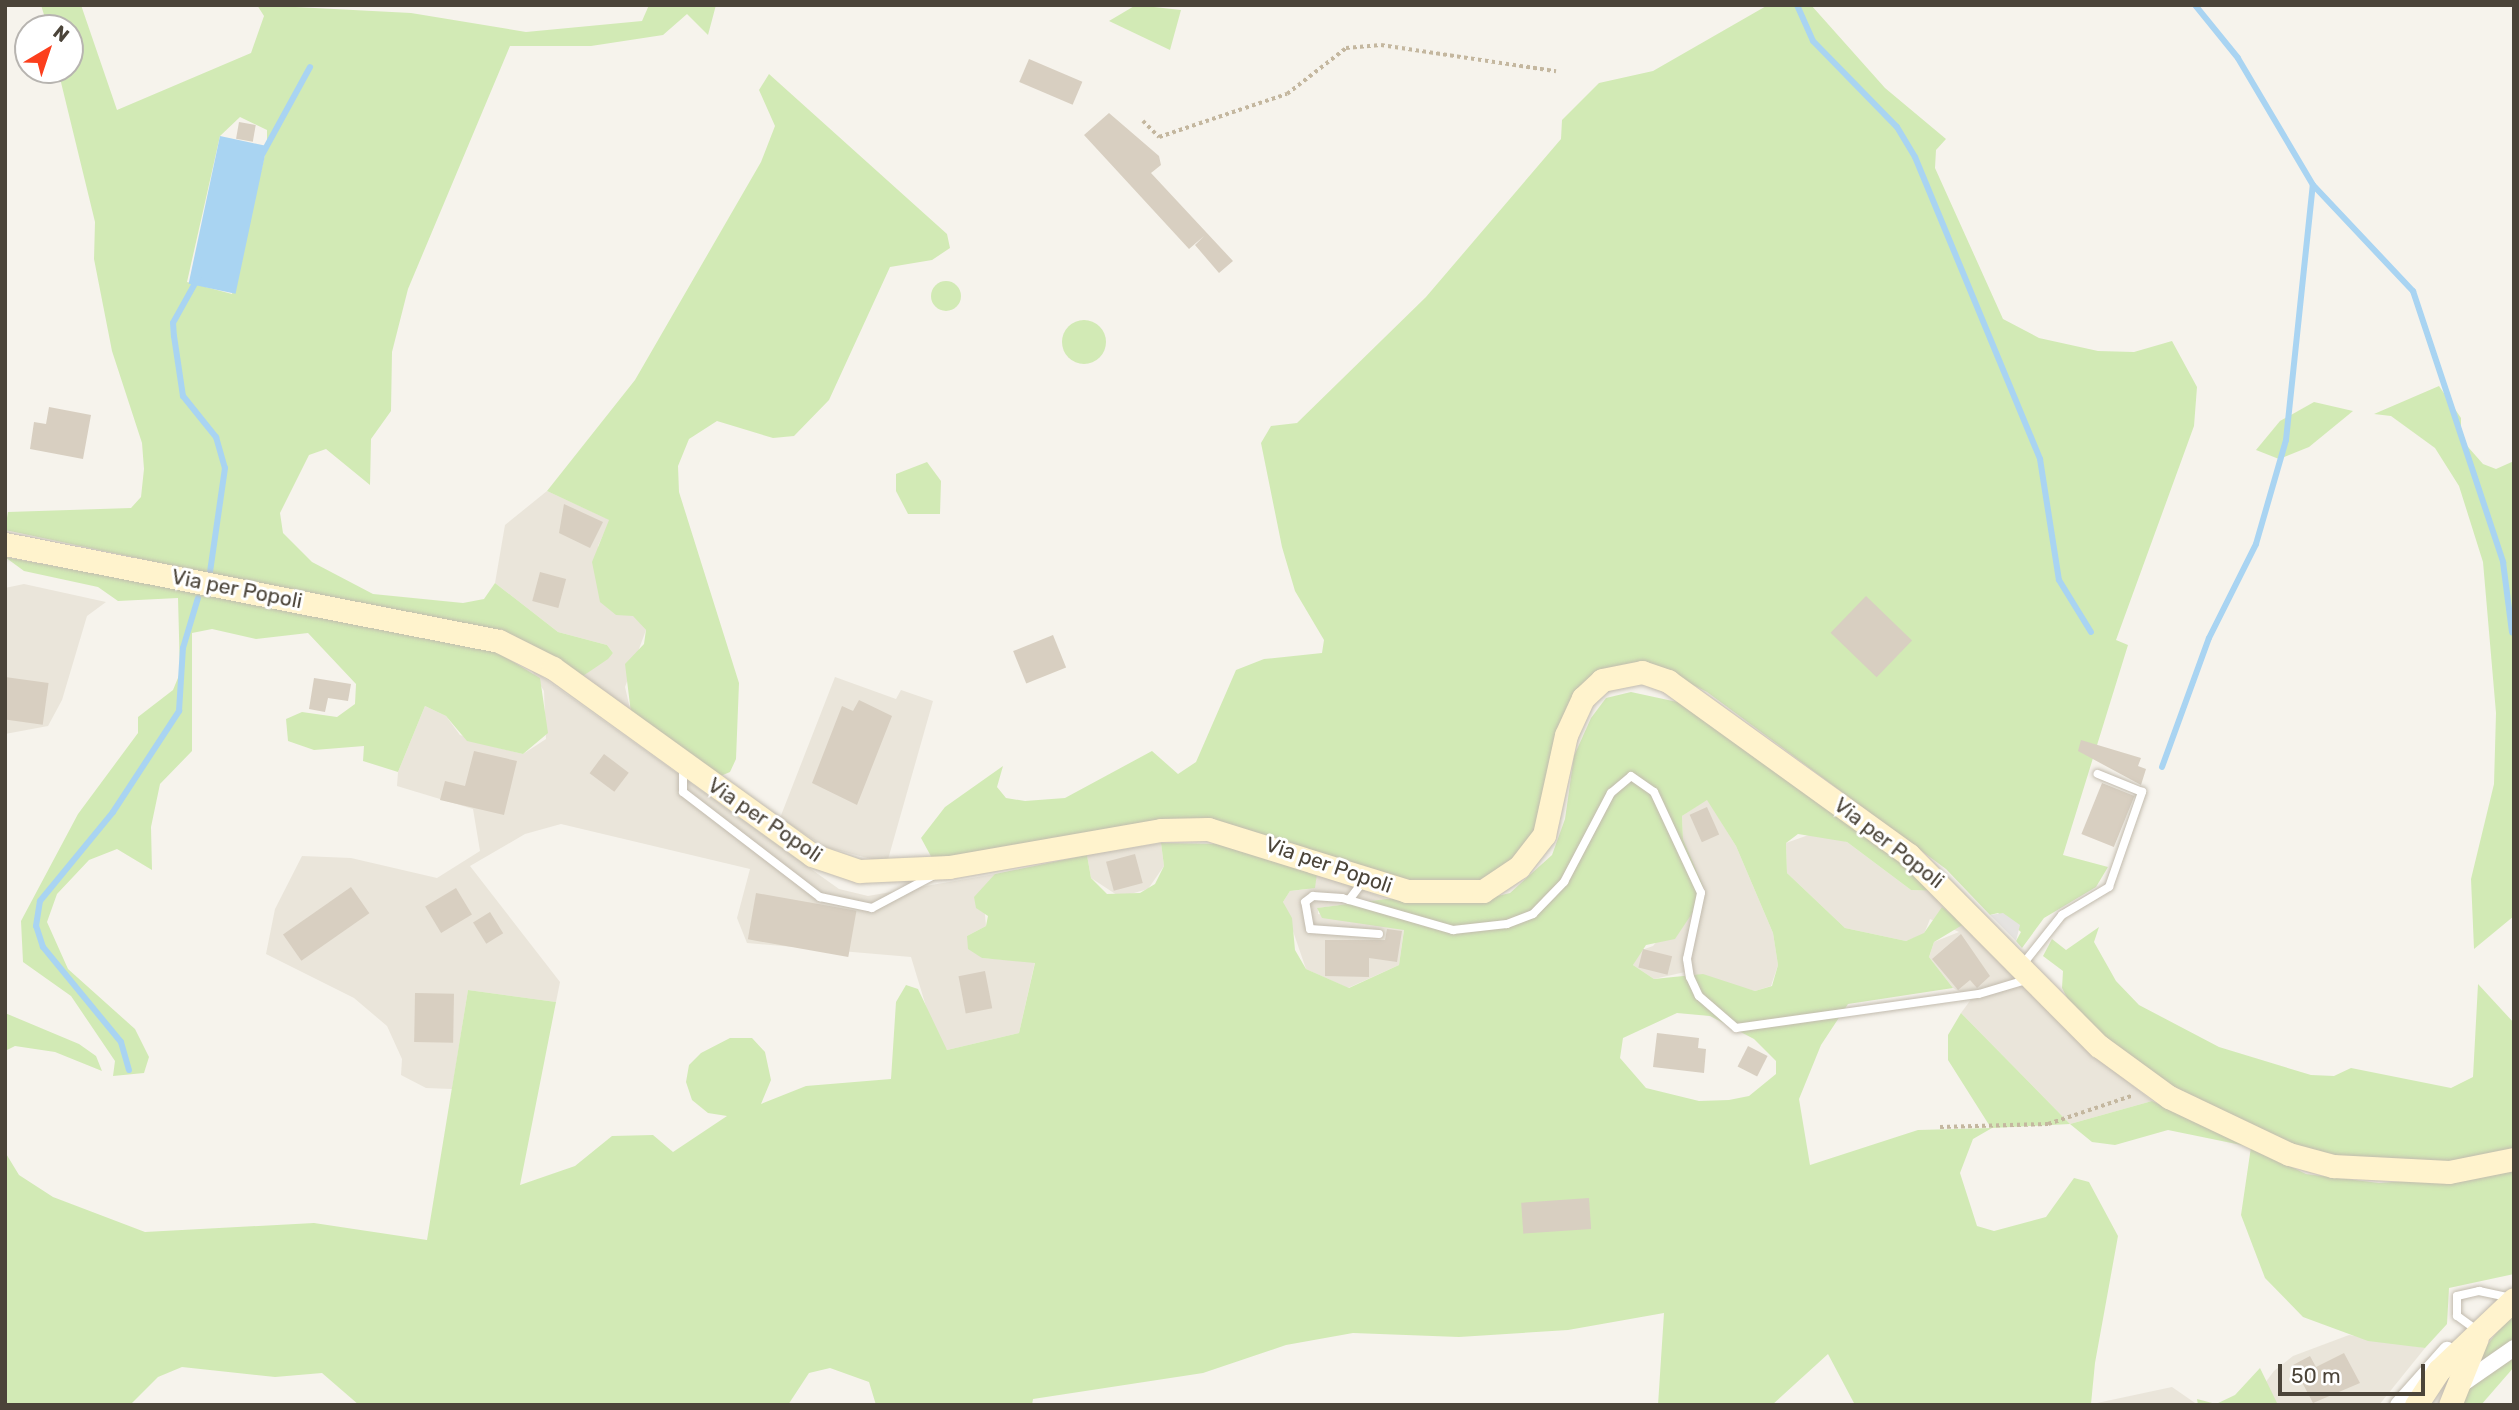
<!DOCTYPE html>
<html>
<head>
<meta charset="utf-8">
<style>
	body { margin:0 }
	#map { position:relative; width:2519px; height:1410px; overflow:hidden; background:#f6f3ec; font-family:Rubik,sans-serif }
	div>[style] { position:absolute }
	.residential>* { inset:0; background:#eae5da }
	.green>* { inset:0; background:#d2eab5 }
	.round { border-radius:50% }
	.parking>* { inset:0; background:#e5e3e0 }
	.water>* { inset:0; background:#a9d4f2; transform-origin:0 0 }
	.stream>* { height:6px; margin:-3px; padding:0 3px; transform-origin:3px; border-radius:3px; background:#a9d4f2 }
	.building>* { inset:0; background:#d8cfc1; transform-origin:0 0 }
	.path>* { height:3.5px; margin-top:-1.75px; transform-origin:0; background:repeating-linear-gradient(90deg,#c4b79f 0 3.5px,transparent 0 7px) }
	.roads { filter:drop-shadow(0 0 2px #c2bbae) drop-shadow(0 0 2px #c2bbae) }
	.lane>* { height:8px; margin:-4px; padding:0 4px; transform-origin:4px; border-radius:4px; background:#fff }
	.street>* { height:16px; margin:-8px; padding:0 8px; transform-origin:8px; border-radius:8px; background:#fff }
	.secondary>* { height:23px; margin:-11.5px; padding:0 11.5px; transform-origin:11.5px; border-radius:11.5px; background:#fff3cd }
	span { translate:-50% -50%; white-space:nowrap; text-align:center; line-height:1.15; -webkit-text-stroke:6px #fff; paint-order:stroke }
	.street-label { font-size:21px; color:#4b4439 }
	.frame { position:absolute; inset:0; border:7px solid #4b4439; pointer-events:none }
	.north { position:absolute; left:14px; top:14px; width:70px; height:70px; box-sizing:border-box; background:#fff; border:2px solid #b7b4b0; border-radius:50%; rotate:39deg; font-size:19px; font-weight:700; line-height:28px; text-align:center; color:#4b4439 }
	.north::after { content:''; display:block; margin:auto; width:24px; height:32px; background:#fc3f1d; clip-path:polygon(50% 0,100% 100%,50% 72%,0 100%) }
	.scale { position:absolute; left:2278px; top:1364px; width:147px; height:32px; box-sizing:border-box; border:4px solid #4b4439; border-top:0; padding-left:9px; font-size:21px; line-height:24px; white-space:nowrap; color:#4b4439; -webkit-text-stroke:5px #fff; paint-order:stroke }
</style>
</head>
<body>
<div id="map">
	<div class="residential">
		<i style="clip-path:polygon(547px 491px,610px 520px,598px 546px,616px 615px,633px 615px,646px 630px,625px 687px,631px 713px,583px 676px,613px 653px,607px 645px,558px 632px,495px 583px,505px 525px)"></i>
		<i style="clip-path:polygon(24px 584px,106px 602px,87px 616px,62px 700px,48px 726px,5px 734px,5px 588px)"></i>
		<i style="clip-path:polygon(530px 668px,839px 889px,868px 896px,995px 874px,983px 893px,986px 926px,967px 936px,982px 958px,1035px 962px,1019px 1033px,947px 1050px,935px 1036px,911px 957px,747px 943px,737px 918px,750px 869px,561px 824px,525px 834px,470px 866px,560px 982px,556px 1002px,468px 990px,452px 1089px,426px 1088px,401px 1075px,402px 1059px,387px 1026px,354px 998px,266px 954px,275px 909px,302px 856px,351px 858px,437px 878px,480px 851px,473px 809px,397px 786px,398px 772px,425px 706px,446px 716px,460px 735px,495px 747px,523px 754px,546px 739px,544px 691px)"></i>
		<i style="clip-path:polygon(835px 677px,896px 699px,901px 690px,933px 701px,887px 863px,825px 847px,780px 818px)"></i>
		<i style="clip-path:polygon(1707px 799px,1736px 846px,1773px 933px,1778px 965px,1771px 986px,1755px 991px,1685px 972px,1654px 979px,1633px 965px,1639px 951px,1653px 946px,1703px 886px,1683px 839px,1682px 816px)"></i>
		<i style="clip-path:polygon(1817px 832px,1847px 842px,1911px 890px,1942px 891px,2096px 1056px,2152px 1101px,2070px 1124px,1961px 1013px,1972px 998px,1953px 988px,1929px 957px,1934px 942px,1959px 932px,1930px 919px,1924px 934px,1906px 941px,1845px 928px,1787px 873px,1786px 843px)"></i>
		<i style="clip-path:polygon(1161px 843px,1164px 866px,1148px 889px,1120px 897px,1091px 878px,1087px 855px)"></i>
		<i style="clip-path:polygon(1308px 868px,1386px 899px,1318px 908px,1318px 914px,1404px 929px,1399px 965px,1348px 988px,1306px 969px,1283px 902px,1290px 891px,1308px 889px)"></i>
		<i style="clip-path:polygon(2349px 1335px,2425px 1348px,2379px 1405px,2278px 1405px,2265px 1383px,2274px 1371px,2293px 1356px)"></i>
		<i style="clip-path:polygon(2172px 1387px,2198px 1405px,2097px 1403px)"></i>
	</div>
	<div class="green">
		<i style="clip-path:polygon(evenodd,41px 5px,81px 5px,117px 110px,251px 53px,264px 16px,257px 5px,411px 13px,526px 32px,642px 21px,649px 5px,716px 5px,708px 35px,687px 14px,663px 35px,591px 46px,510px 46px,408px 289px,392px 352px,391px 411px,371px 439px,370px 485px,326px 449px,309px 455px,280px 513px,283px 533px,312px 562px,373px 594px,463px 603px,484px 599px,495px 583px,558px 632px,607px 645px,613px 653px,608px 659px,583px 676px,504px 636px,5px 530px,8px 512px,131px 508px,141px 497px,144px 469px,142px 443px,112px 351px,94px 259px,95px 222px,58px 70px,70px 70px,70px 28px,48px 28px,41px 5px,240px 117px,267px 130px,267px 146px,232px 294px,187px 282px,220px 136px,240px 117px)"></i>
		<i style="clip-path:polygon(1136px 5px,1181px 10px,1170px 50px,1109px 21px)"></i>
		<i style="clip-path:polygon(1768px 5px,1811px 5px,1885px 88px,1946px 139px,1936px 150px,1935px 168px,2003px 319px,2039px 338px,2098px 351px,2134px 352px,2172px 341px,2197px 387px,2194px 426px,2116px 640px,2128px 645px,2063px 855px,2108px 867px,2096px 887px,2044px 918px,2022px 948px,2016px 941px,2021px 932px,1998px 913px,1990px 915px,1946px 869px,1707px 692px,1662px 669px,1588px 680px,1545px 818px,1506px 870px,1480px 881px,1439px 891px,1218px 823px,933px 860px,921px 838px,945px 807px,1003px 766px,997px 787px,1006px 798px,1025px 801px,1065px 798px,1152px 751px,1178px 774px,1196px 762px,1236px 670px,1264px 659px,1322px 653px,1324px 640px,1295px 591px,1282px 547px,1261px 443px,1271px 426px,1297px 423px,1426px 297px,1561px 139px,1562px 120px,1599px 83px,1653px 71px)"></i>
		<i style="clip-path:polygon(769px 74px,947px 234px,950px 248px,932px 260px,890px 267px,829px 400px,794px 436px,773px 438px,717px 421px,689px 439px,678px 466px,679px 492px,739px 683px,736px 759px,730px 772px,716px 778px,631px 713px,625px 664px,644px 644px,646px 630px,633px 616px,616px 615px,600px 602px,592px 562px,609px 520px,547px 491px,635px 380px,761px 162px,775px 126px,759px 90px)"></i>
		<i class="round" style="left:931px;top:281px;width:30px;height:30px"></i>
		<i class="round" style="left:1062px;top:320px;width:44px;height:44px"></i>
		<i style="clip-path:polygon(2439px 386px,2461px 418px,2461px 439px,2483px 464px,2496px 469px,2514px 461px,2514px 916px,2474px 949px,2471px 879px,2494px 784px,2496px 713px,2483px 562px,2459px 486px,2435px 448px,2391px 416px,2374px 414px)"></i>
		<i style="clip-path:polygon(2314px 402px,2353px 411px,2309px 447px,2279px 459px,2256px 450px,2280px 421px)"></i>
		<i style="clip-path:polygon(927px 462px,941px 481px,940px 514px,908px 514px,896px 491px,896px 474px)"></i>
		<i style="clip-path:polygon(5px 557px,485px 645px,540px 678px,548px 733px,523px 754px,467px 741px,446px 716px,425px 706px,398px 772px,363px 761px,364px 746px,314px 750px,288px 741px,286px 719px,302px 712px,337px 717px,355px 704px,356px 684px,308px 633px,256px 639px,212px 629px,192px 633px,192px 751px,160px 784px,151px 827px,152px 870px,117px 849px,89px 860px,57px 894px,47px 922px,68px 969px,135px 1029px,149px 1057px,144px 1073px,113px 1076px,115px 1061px,71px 996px,23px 962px,21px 921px,78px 814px,138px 733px,138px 717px,173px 690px,180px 673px,178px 598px,118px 601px,98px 587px,24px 571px)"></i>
		<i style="clip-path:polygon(evenodd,1631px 692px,1682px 703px,1942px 891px,1911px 890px,1847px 842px,1798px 834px,1786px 843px,1787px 873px,1845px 928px,1906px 941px,1924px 933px,1942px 907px,1964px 924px,1934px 942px,1929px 957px,1953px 988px,1848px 1004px,1821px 1045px,1799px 1099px,1810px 1165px,1918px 1130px,1991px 1128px,1948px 1060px,1948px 1035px,1961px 1013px,2070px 1124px,2152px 1101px,2251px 1147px,2306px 1174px,2379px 1183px,2464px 1177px,2514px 1164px,2514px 1274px,2449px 1288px,2447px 1324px,2425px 1348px,2368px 1341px,2303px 1317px,2265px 1278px,2241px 1215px,2251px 1147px,2168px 1130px,2115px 1145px,2092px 1142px,2070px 1124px,1992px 1128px,1973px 1139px,1960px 1173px,1977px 1226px,1994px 1231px,2046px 1217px,2074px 1178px,2089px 1182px,2118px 1236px,2095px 1363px,2091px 1404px,2098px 1405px,1855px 1405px,1828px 1354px,1772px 1405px,1658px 1405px,1664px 1313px,1568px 1330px,1459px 1337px,1353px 1333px,1286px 1345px,1203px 1373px,1033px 1399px,1032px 1405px,876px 1405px,869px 1382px,830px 1368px,809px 1373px,788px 1405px,359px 1405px,322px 1373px,275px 1377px,182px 1367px,158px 1377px,130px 1405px,5px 1405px,5px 1152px,19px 1175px,53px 1197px,145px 1232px,314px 1223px,427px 1240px,468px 990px,556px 1002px,520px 1185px,575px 1166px,612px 1136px,653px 1135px,673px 1152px,727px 1116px,708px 1113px,692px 1100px,686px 1082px,689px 1065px,701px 1053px,730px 1038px,752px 1038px,765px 1052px,771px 1080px,761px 1104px,806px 1086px,891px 1079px,896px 1002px,906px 985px,918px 989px,947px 1050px,1019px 1033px,1035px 963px,982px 958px,968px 949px,967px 936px,986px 926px,988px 916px,976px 908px,974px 897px,995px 874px,1087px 855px,1091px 878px,1107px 894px,1140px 893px,1155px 884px,1164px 866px,1161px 843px,1230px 844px,1317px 873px,1315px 888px,1290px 891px,1283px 902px,1292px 918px,1295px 950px,1306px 969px,1349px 988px,1399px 965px,1404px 930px,1322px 918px,1317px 908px,1386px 899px,1477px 901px,1510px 893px,1552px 855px,1565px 819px,1574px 756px,1591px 718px,1606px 698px,1631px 692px,1707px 800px,1736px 846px,1773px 933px,1778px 965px,1772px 986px,1755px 991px,1703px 974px,1654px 979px,1633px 965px,1646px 945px,1675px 939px,1695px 909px,1703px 886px,1683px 839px,1682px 816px,1707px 800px,1631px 692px,1677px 1013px,1710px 1016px,1754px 1039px,1776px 1061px,1776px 1074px,1749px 1096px,1729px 1100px,1699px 1101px,1646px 1088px,1620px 1058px,1623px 1038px,1677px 1013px)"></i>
		<i style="clip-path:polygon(2099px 927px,2094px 942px,2116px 981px,2139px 1005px,2219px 1047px,2311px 1075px,2334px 1076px,2351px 1068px,2451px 1088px,2473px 1077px,2478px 984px,2514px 1023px,2514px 1149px,2483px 1160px,2364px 1165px,2276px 1140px,2144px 1071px,2073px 1009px,2062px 988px,2063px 971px,2043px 956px,2052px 939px,2066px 950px)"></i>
		<i style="clip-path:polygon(5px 1013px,79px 1044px,96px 1056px,102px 1071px,55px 1052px,15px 1046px,5px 1051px)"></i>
		<i style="clip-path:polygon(2514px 1310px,2514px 1367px,2481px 1405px,2460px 1405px,2484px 1349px)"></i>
		<i style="clip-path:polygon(2260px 1368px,2278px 1405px,2198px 1405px,2197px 1399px,2216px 1404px,2235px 1395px)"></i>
	</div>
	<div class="parking">
		<i style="clip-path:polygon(2003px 913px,2020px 925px,2016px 941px,1990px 915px)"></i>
	</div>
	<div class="water">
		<i style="left:220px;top:136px;width:48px;height:151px;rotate:12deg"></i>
	</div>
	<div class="stream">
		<i style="left:1797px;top:5px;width:39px;rotate:66deg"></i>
		<i style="left:1813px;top:41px;width:120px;rotate:45.7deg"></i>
		<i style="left:1897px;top:127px;width:35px;rotate:59deg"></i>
		<i style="left:1915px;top:157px;width:327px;rotate:67.5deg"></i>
		<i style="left:2040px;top:459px;width:122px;rotate:81.1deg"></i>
		<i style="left:2059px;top:580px;width:61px;rotate:58.4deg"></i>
		<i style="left:263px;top:153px;width:98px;rotate:-61.3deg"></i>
		<i style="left:2313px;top:185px;width:146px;rotate:46.7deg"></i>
		<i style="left:2413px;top:291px;width:286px;rotate:71.6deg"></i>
		<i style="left:2503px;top:562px;width:71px;rotate:82.7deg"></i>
		<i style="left:198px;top:278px;width:51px;rotate:119.1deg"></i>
		<i style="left:173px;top:323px;width:13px;rotate:86deg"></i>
		<i style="left:174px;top:336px;width:61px;rotate:81.5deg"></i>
		<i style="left:183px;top:396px;width:53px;rotate:51.2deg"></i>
		<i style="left:216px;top:437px;width:32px;rotate:74deg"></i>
		<i style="left:225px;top:468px;width:105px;rotate:98.2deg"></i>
		<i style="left:2162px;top:767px;width:137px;rotate:-70deg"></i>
		<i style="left:2209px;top:638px;width:105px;rotate:-63.4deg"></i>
		<i style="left:2256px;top:544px;width:108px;rotate:-73.9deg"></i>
		<i style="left:2286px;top:440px;width:256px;rotate:-84deg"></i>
		<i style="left:2313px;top:185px;width:147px;rotate:-120.6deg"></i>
		<i style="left:2238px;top:58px;width:68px;rotate:-129.1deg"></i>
		<i style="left:129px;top:1070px;width:29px;rotate:-106deg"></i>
		<i style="left:121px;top:1042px;width:123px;rotate:-129.4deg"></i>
		<i style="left:43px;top:947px;width:22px;rotate:-108deg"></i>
		<i style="left:36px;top:926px;width:25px;rotate:-81deg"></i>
		<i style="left:40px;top:901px;width:115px;rotate:-50.6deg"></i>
		<i style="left:113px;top:812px;width:121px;rotate:-56.8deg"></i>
		<i style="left:179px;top:711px;width:63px;rotate:-86.4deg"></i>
		<i style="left:183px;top:648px;width:52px;rotate:-73.3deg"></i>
	</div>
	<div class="building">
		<i style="left:1029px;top:59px;width:58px;height:25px;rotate:23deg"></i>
		<i style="clip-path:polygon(1109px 113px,1159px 156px,1161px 165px,1151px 173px,1233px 261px,1219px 273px,1195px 245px,1204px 236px,1189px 249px,1084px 135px)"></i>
		<i style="left:239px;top:122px;width:17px;height:17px;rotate:10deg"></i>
		<i style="clip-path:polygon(49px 407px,91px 415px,83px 459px,30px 449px,34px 422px,46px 424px)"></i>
		<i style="clip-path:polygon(564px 504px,603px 522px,590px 548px,559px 533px)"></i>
		<i style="left:540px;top:572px;width:27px;height:30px;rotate:15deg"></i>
		<i style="left:1866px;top:596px;width:64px;height:51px;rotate:44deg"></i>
		<i style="left:1053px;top:635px;width:35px;height:43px;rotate:68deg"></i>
		<i style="left:5px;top:677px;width:44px;height:42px;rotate:8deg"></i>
		<i style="clip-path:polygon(314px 678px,351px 684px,348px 701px,328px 698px,325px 712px,309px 709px)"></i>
		<i style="clip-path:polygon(859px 700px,892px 716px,857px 805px,812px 783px,842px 706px,853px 711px)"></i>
		<i style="clip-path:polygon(2081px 740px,2141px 758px,2138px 766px,2146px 769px,2141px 785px,2078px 751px)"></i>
		<i style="clip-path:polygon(474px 751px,517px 761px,504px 815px,440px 800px,445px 781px,465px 786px)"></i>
		<i style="left:604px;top:754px;width:31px;height:24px;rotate:37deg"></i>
		<i style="left:2102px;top:783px;width:35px;height:55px;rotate:22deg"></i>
		<i style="left:1707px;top:807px;width:30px;height:19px;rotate:66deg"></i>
		<i style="left:1135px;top:854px;width:30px;height:30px;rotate:75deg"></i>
		<i style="left:351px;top:887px;width:32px;height:83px;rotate:55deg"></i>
		<i style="left:456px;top:888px;width:31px;height:36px;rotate:59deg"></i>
		<i style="left:756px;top:893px;width:102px;height:47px;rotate:10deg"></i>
		<i style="left:490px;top:912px;width:25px;height:20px;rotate:58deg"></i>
		<i style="clip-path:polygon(1387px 929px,1402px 931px,1397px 962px,1369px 958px,1369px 977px,1325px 976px,1325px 940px,1385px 940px)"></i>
		<i style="clip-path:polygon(1961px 934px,1990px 976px,1977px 988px,1970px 980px,1958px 990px,1932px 959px)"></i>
		<i style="left:1643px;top:949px;width:30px;height:19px;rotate:14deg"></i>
		<i style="left:985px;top:971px;width:38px;height:27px;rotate:79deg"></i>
		<i style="left:415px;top:993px;width:39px;height:49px;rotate:1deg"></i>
		<i style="clip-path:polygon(1657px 1033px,1699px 1038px,1698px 1048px,1706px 1049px,1704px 1073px,1653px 1067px)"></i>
		<i style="left:1748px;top:1046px;width:22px;height:23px;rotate:27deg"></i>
		<i style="left:1589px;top:1198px;width:31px;height:68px;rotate:86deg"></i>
		<i style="clip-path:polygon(2344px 1353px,2360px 1383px,2313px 1403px,2293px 1365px,2310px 1356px,2316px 1367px)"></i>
	</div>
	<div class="path">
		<i style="left:1143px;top:121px;width:23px;rotate:45deg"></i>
		<i style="left:1159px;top:137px;width:135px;rotate:-18.6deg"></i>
		<i style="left:1287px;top:94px;width:75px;rotate:-37.9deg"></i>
		<i style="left:1346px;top:48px;width:35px;rotate:-5deg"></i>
		<i style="left:1381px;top:45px;width:177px;rotate:8.5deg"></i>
		<i style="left:1940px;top:1127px;width:108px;rotate:-1.6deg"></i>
		<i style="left:2048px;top:1124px;width:88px;rotate:-18.6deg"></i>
	</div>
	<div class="roads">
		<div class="lane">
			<i style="left:683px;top:767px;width:25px;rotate:90deg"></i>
			<i style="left:683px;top:792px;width:173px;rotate:37.5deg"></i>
			<i style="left:820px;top:897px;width:53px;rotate:11.9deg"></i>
			<i style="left:872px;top:908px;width:72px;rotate:-28deg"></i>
			<i style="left:1349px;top:900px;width:25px;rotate:-53deg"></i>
			<i style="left:1379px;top:934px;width:69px;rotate:-175.9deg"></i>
			<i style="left:1310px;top:929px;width:27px;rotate:-100deg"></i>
			<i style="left:1305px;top:902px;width:10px;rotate:-37deg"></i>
			<i style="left:1313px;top:896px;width:29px;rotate:4deg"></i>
			<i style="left:1342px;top:898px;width:116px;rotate:16.1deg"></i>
			<i style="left:1453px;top:930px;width:54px;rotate:-6.3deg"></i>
			<i style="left:1507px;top:924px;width:28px;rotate:-21deg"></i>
			<i style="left:1533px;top:914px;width:45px;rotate:-45.9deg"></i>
			<i style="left:1564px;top:882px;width:101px;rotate:-62.2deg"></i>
			<i style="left:1611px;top:793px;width:26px;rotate:-40deg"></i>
			<i style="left:1631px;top:776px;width:28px;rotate:35deg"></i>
			<i style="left:1654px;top:792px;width:111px;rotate:65deg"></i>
			<i style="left:1701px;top:893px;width:67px;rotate:102deg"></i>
			<i style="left:1687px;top:959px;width:18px;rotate:81deg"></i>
			<i style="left:1690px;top:977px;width:21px;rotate:65deg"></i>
			<i style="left:1699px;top:996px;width:49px;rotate:40.9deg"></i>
			<i style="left:1736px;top:1028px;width:245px;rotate:-8deg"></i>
			<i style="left:1979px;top:994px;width:52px;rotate:-16.7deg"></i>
			<i style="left:2023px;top:964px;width:63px;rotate:-51.5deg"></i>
			<i style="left:2062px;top:915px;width:55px;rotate:-30.8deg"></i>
			<i style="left:2109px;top:887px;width:101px;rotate:-70.8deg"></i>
			<i style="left:2142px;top:792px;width:48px;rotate:-157.8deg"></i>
			<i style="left:2478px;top:1331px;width:26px;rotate:-144deg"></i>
			<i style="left:2457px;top:1316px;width:20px;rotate:-90deg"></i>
			<i style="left:2457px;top:1296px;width:23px;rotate:-13deg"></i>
			<i style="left:2479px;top:1291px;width:33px;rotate:12deg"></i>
		</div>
		<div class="street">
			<i style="left:2455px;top:1389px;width:72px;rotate:-34.8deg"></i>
			<i style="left:2398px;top:1405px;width:74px;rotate:-48.3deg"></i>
		</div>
		<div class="secondary">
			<i style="left:5px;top:544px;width:503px;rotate:11.11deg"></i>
			<i style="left:499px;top:641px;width:60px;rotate:26.6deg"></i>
			<i style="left:553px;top:668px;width:319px;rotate:35.8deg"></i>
			<i style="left:812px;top:855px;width:50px;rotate:18.8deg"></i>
			<i style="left:859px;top:871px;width:90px;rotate:-2.5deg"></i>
			<i style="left:949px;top:867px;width:215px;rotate:-9.9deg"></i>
			<i style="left:1161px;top:830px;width:47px;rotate:-1.2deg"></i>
			<i style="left:1208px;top:829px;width:208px;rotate:17.3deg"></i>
			<i style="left:1407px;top:891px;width:76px"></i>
			<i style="left:1483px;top:891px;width:43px;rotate:-33.7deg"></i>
			<i style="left:1519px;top:867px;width:41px;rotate:-52deg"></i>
			<i style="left:1544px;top:835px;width:102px;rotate:-77.6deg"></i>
			<i style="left:1566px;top:735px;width:41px;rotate:-65.3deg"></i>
			<i style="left:1583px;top:698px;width:26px;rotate:-43deg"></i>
			<i style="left:1602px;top:680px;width:41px;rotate:-11.3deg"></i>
			<i style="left:1642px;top:672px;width:28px;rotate:19deg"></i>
			<i style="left:1668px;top:681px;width:297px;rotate:35.8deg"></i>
			<i style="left:1909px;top:855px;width:269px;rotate:45.2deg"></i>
			<i style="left:2099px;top:1046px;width:87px;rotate:36.1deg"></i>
			<i style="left:2169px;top:1097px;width:133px;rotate:25.4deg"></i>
			<i style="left:2289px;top:1154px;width:46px;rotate:15.3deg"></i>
			<i style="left:2333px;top:1166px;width:116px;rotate:3deg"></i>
			<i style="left:2449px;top:1172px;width:66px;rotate:-11.3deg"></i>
			<i style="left:2416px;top:1405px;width:42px;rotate:-56.7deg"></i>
			<i style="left:2439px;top:1370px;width:103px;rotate:-43.4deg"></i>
			<i style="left:2450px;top:1405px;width:72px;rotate:-68.1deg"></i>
		</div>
	</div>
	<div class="street-label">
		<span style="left:237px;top:589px;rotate:11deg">Via per Popoli</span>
		<span style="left:765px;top:820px;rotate:34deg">Via per Popoli</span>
		<span style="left:1889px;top:843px;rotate:38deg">Via per Popoli</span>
		<span style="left:1329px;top:865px;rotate:19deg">Via per Popoli</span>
	</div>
	<div class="frame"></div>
	<div class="north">N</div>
	<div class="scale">50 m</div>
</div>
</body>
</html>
